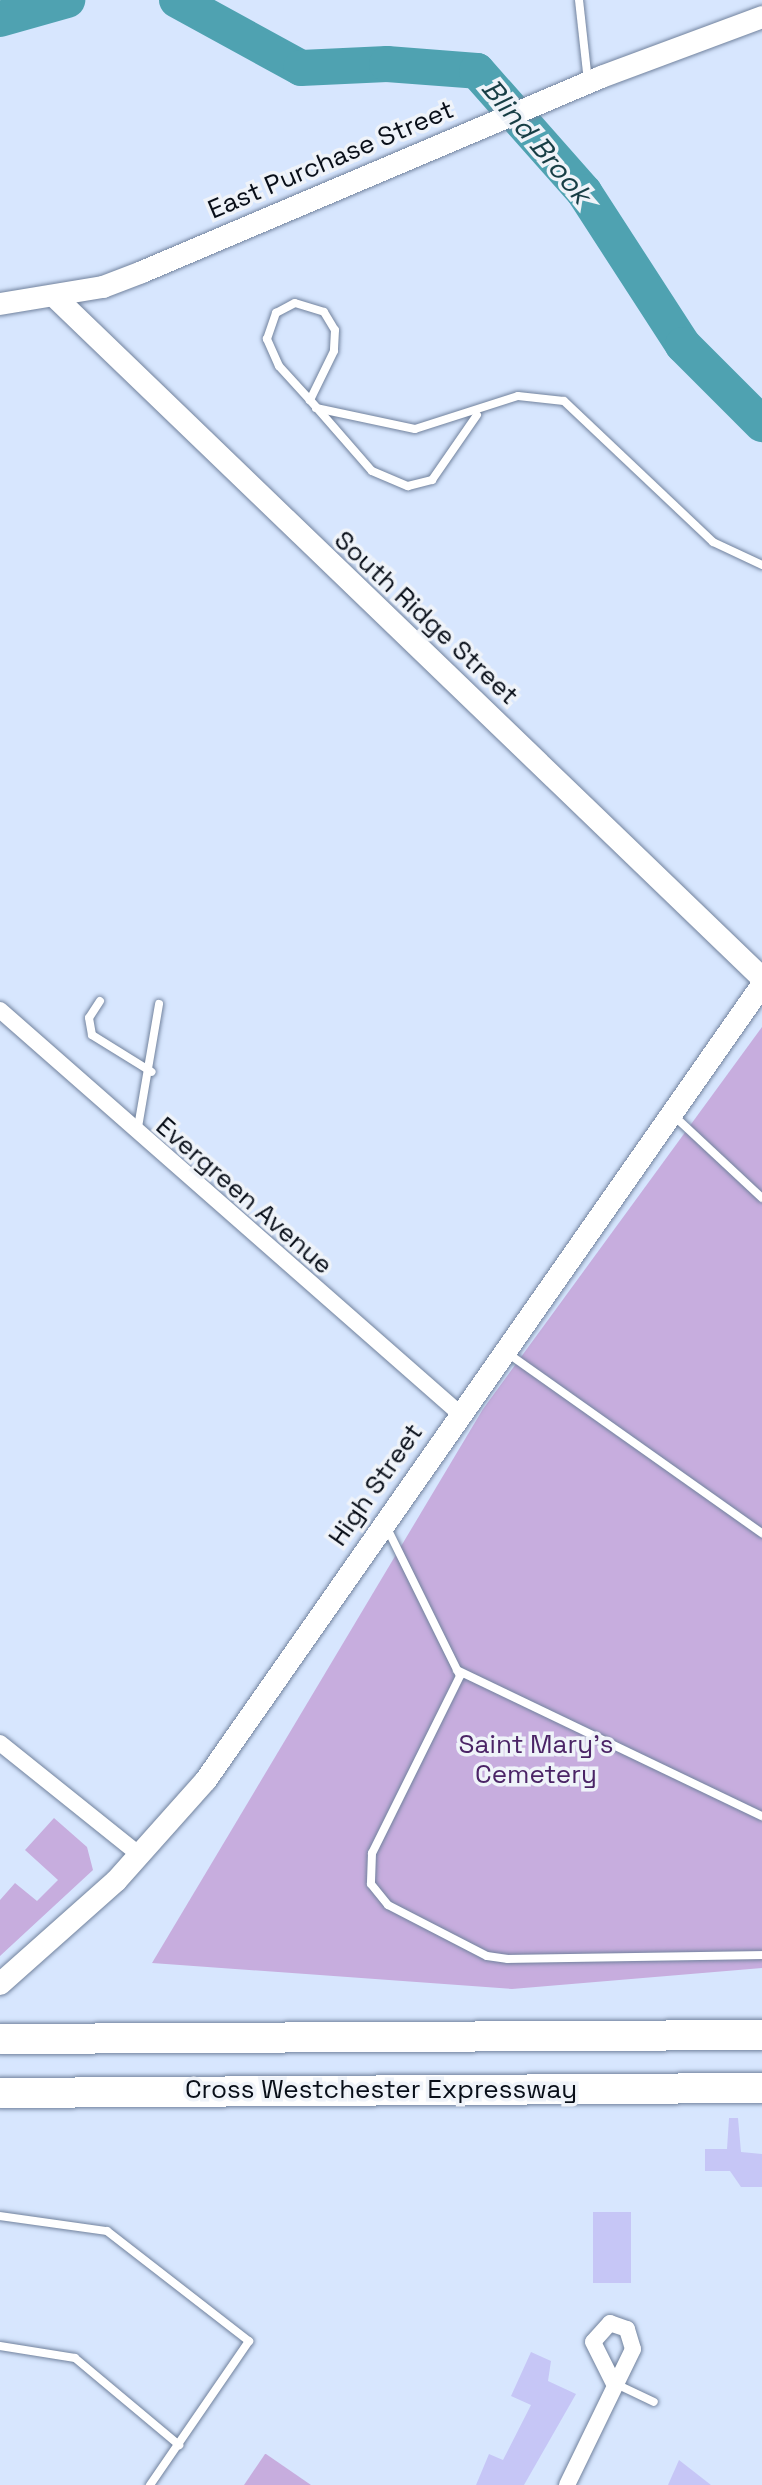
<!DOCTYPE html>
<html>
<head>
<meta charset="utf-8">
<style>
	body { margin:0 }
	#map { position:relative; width:762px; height:2485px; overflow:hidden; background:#d7e6fe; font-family:"Space Grotesk",sans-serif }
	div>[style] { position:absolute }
	.green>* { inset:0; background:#c7adde }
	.river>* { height:36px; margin:-18px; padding:0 18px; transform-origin:18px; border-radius:18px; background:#4fa2b1 }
	.building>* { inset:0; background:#c6c6f6; transform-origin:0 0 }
	.roads { filter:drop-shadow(0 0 2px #71829d) drop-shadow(0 0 2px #71829d) }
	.lane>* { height:8px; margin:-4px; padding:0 4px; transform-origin:4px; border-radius:4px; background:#fff }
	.street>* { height:16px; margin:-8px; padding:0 8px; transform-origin:8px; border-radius:8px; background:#fff }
	.secondary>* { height:22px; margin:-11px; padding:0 11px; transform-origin:11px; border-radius:11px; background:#fff }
	.highway>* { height:30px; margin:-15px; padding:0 15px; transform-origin:15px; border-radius:15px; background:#fff }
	span { translate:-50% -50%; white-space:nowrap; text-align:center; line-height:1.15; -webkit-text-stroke:7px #eff3f9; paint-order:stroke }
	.street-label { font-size:26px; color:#080e18 }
	.park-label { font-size:26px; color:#4b2466 }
	.water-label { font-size:28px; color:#173e45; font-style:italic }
</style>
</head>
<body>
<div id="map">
	<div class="green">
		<i style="clip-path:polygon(762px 1027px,762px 1968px,512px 1989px,152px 1963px,483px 1409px)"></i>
		<i style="clip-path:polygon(54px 1818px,87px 1847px,93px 1870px,0 1956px,0 1900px,15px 1883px,37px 1901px,58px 1880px,25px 1850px)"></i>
		<i style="clip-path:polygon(265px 2454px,266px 2454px,311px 2485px,244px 2485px)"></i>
	</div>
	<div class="river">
		<i style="left:177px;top:0;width:141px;rotate:28.7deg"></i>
		<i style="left:301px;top:68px;width:86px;rotate:-2.7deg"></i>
		<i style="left:387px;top:64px;width:90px;rotate:4.4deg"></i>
		<i style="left:477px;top:71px;width:162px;rotate:48.5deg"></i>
		<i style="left:584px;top:192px;width:182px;rotate:57.1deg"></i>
		<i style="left:683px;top:345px;width:112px;rotate:45deg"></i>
		<i style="left:0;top:19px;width:70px;rotate:-15.8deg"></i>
	</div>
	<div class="building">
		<i style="clip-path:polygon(729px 2118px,738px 2118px,741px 2152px,762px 2154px,762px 2187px,741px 2187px,730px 2171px,705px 2171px,705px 2149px,727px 2149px)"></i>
		<i style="left:593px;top:2212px;width:38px;height:71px"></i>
		<i style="clip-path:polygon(531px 2352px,551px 2361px,548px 2381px,576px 2394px,524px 2485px,476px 2485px,489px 2454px,503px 2460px,531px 2405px,511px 2396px)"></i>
		<i style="clip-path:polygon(679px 2460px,711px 2485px,668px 2485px)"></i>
	</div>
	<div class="roads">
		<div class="lane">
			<i style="left:579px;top:0;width:82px;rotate:83.7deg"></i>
			<i style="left:310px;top:400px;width:46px;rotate:-132.4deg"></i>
			<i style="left:279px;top:366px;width:30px;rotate:-114deg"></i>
			<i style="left:267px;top:339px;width:28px;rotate:-71deg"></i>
			<i style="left:276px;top:313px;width:21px;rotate:-28deg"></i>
			<i style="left:295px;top:303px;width:30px;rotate:17deg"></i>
			<i style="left:324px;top:312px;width:21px;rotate:59deg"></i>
			<i style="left:335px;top:330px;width:21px;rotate:93deg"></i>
			<i style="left:334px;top:351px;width:55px;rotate:116.1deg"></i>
			<i style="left:310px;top:400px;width:94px;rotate:48.9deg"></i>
			<i style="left:372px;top:471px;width:39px;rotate:23deg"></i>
			<i style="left:408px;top:486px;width:25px;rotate:-14deg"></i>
			<i style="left:432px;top:480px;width:79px;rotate:-55.3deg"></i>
			<i style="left:316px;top:408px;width:101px;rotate:12deg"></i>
			<i style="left:415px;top:429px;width:108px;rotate:-17.8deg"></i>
			<i style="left:518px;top:396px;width:46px;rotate:6.2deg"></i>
			<i style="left:564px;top:401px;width:205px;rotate:43.4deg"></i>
			<i style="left:713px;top:542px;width:54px;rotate:25.1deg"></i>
			<i style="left:100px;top:1001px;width:20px;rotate:123deg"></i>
			<i style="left:89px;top:1018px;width:17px;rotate:80deg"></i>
			<i style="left:92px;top:1035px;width:70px;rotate:31.7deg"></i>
			<i style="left:672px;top:1114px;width:123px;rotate:43deg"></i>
			<i style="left:137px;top:1133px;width:131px;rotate:-80.3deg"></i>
			<i style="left:506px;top:1352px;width:314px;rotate:35.3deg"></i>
			<i style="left:386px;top:1526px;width:167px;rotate:63.7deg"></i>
			<i style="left:460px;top:1676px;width:198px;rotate:116.4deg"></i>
			<i style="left:372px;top:1853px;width:31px;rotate:92deg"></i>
			<i style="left:371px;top:1884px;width:27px;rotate:51deg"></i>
			<i style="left:388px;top:1905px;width:111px;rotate:27.3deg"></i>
			<i style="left:487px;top:1956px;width:21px;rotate:8deg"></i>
			<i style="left:508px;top:1959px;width:254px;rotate:-0.9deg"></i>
			<i style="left:457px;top:1670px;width:338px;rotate:25.6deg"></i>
			<i style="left:0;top:2216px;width:108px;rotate:8deg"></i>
			<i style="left:107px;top:2231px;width:180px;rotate:37.8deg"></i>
			<i style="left:249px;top:2341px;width:175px;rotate:124.5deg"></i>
			<i style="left:0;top:2346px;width:76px;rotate:9.1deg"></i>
			<i style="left:75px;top:2358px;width:136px;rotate:39.9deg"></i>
			<i style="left:614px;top:2383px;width:44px;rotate:25.4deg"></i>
		</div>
		<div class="street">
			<i style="left:0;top:1010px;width:612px;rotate:41.29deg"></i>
			<i style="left:0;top:1743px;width:179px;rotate:38.7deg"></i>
			<i style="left:567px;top:2485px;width:151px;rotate:-64.1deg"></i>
			<i style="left:633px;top:2349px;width:21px;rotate:-107deg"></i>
			<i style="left:627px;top:2329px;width:18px;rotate:-161deg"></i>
			<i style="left:610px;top:2323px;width:25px;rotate:132deg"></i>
			<i style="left:593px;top:2342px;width:45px;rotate:63.4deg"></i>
		</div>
		<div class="secondary">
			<i style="left:54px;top:296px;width:983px;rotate:43.93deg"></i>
			<i style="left:0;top:304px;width:104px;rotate:-9.4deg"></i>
			<i style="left:103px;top:287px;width:42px;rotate:-21deg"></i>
			<i style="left:142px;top:272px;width:499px;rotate:-23deg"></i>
			<i style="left:601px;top:77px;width:172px;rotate:-20.4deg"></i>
			<i style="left:0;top:1984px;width:155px;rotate:-41.6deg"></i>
			<i style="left:116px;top:1881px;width:135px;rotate:-48.3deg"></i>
			<i style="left:206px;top:1780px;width:970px;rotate:-55.03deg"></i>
		</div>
		<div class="highway">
			<i style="left:0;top:2039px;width:762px;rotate:-0.3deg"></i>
			<i style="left:0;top:2093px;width:762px;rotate:-0.38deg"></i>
		</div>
	</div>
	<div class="street-label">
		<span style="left:331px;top:160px;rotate:-23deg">East Purchase Street</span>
		<span style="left:426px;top:618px;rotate:43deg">South Ridge Street</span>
		<span style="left:244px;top:1196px;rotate:41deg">Evergreen Avenue</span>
		<span style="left:376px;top:1485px;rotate:-55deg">High Street</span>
		<span style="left:381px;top:2090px">Cross Westchester Expressway</span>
	</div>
	<div class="park-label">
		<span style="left:536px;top:1760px">Saint Mary's<br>Cemetery</span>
	</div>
	<div class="water-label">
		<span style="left:537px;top:141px;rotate:50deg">Blind Brook</span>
	</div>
</div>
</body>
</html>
